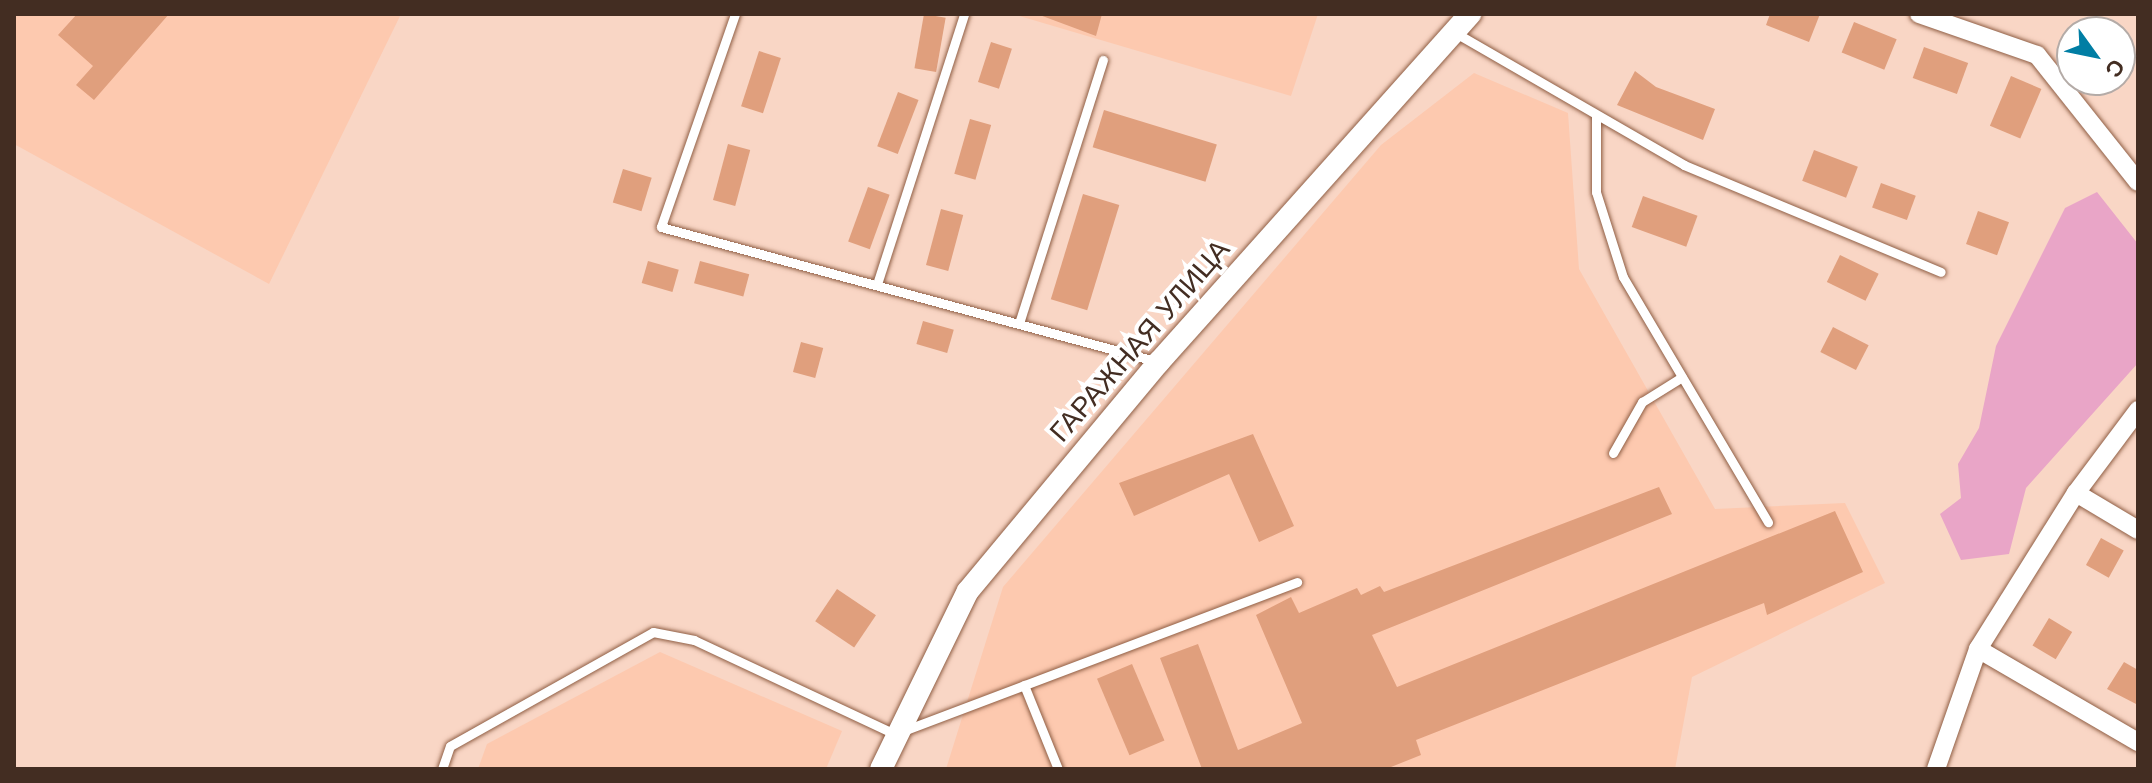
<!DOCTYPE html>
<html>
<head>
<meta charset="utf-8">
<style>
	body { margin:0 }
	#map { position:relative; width:2152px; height:783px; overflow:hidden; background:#f9d6c5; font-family:"Work Sans",sans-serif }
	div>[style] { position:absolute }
	.built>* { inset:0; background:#fdc9af }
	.water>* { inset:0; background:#e9a5c7 }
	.building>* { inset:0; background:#e09f7d; transform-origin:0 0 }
	.roads { filter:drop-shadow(0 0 2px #8f5e44) drop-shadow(0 0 2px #8f5e44) }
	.service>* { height:9px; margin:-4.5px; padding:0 4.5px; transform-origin:4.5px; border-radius:4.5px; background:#fff }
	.minor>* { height:18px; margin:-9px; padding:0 9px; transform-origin:9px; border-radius:9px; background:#fff }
	.tertiary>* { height:22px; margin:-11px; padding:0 11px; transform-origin:11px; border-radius:11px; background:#fff }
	span { translate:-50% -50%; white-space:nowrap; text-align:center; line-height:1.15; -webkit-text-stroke:8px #fff; paint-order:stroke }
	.street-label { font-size:28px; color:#432d22 }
	.frame { position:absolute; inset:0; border:16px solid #432d22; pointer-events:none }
	.north { position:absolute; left:2056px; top:16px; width:80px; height:80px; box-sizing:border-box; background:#fff; border:2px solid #b4aba7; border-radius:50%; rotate:123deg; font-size:22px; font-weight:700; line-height:32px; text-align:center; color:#432d22 }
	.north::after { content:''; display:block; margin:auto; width:28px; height:36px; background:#017ea4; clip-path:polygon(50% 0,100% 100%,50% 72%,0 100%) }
</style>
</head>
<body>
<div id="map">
	<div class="built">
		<i style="clip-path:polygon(14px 14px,401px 14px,269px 284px,14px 144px)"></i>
		<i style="clip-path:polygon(1013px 14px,1318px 14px,1291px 96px)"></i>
		<i style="clip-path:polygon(1474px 73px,1568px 113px,1579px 269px,1715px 509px,1845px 503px,1885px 583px,1692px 677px,1675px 769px,946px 769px,1003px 587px,1381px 145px)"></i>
		<i style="clip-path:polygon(660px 652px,842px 731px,826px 769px,478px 769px,487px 744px)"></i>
	</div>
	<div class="water">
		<i style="clip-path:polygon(2097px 192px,2138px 244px,2138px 363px,2026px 488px,2009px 554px,1961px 560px,1940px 514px,1961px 498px,1958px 464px,1979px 428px,1996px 346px,2065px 208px)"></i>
	</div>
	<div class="building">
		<i style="clip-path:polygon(77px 14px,169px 14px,94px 100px,76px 85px,93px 66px,58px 35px)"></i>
		<i style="left:924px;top:14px;width:22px;height:55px;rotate:10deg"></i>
		<i style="clip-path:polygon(1037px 14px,1102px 14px,1096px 36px)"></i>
		<i style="clip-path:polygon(1770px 14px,1820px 14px,1809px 42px,1766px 25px)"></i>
		<i style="left:1854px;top:22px;width:46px;height:33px;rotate:22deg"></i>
		<i style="left:991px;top:42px;width:22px;height:42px;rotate:18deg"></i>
		<i style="left:1924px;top:47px;width:47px;height:33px;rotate:20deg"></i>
		<i style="left:759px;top:51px;width:23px;height:58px;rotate:18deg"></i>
		<i style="clip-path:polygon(1635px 71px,1656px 87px,1715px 109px,1703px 140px,1617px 105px)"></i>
		<i style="left:2011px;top:76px;width:33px;height:54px;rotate:23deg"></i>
		<i style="left:898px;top:92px;width:22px;height:58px;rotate:21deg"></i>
		<i style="left:1104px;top:110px;width:118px;height:39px;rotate:17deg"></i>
		<i style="left:970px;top:119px;width:22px;height:57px;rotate:16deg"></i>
		<i style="left:728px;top:144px;width:23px;height:58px;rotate:15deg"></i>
		<i style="left:1814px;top:150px;width:47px;height:33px;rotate:21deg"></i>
		<i style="left:623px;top:169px;width:30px;height:35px;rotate:17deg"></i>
		<i style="left:1881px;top:183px;width:37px;height:26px;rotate:20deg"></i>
		<i style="left:868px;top:187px;width:23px;height:58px;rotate:20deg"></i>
		<i style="left:1083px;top:194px;width:38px;height:110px;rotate:17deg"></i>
		<i style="left:1643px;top:196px;width:58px;height:33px;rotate:20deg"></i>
		<i style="left:941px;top:209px;width:23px;height:58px;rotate:15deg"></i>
		<i style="left:1978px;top:211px;width:33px;height:35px;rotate:20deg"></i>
		<i style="left:1840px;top:255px;width:43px;height:30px;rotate:26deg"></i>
		<i style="left:648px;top:261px;width:32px;height:23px;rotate:16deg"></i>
		<i style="left:700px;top:261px;width:51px;height:23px;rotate:15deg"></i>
		<i style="left:923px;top:321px;width:32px;height:24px;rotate:16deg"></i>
		<i style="left:1833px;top:327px;width:40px;height:28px;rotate:27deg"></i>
		<i style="left:801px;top:342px;width:23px;height:31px;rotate:15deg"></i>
		<i style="clip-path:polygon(1253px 434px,1294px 526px,1259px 542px,1229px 474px,1134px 516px,1119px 483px)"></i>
		<i style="clip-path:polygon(1659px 487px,1672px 514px,1372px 635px,1397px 687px,1835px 511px,1863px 572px,1767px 615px,1764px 603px,1416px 740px,1421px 755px,1386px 769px,1202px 769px,1160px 658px,1198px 644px,1238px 750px,1302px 723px,1256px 615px,1291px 597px,1299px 613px,1357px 588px,1361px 595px,1380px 586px,1384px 592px)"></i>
		<i style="left:2101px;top:538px;width:26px;height:31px;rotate:29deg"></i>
		<i style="left:837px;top:589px;width:47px;height:39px;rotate:34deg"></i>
		<i style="left:2049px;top:618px;width:27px;height:32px;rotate:31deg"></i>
		<i style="clip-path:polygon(2124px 662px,2138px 670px,2138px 705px,2107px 689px)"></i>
		<i style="left:1132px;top:664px;width:83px;height:38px;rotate:67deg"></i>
	</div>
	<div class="roads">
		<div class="service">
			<i style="left:735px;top:14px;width:225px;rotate:109.2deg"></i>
			<i style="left:661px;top:227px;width:516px;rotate:15.17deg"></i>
			<i style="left:1454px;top:32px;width:266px;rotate:30deg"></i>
			<i style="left:1684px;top:165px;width:278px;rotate:22.6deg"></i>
			<i style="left:1596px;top:115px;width:77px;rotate:90deg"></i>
			<i style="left:1596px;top:192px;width:89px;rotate:72.4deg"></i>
			<i style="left:1623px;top:277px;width:285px;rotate:59.4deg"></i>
			<i style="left:877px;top:284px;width:284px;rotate:-72.1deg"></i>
			<i style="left:1020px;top:320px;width:273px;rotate:-72.3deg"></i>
			<i style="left:1613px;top:453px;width:59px;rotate:-60.4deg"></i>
			<i style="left:1642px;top:402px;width:47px;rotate:-32deg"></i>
			<i style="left:1024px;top:685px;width:91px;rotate:68deg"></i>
			<i style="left:442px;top:769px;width:24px;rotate:-71deg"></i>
			<i style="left:450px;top:746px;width:233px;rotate:-29.3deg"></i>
			<i style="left:653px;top:632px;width:42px;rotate:11deg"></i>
			<i style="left:694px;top:640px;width:222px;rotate:25.1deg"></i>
			<i style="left:895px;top:734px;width:430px;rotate:-20.7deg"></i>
		</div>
		<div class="minor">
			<i style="left:1919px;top:14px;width:125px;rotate:19.2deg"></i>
			<i style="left:2037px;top:55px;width:162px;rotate:51.5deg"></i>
			<i style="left:2076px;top:493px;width:72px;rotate:30.8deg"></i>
			<i style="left:1978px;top:649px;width:185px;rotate:30.2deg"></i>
			<i style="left:1936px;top:769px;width:127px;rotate:-70.7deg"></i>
			<i style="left:1978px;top:649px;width:184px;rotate:-57.9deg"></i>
			<i style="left:2076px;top:493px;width:104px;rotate:-53.2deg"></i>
		</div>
		<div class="tertiary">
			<i style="left:881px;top:769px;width:198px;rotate:-64deg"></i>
			<i style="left:968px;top:591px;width:298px;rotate:-50.2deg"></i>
			<i style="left:1159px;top:362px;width:467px;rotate:-48.2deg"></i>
		</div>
	</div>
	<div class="street-label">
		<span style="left:1140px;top:341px;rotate:-49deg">ГАРАЖНАЯ УЛИЦА</span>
	</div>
	<div class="frame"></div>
	<div class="north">С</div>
</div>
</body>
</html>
